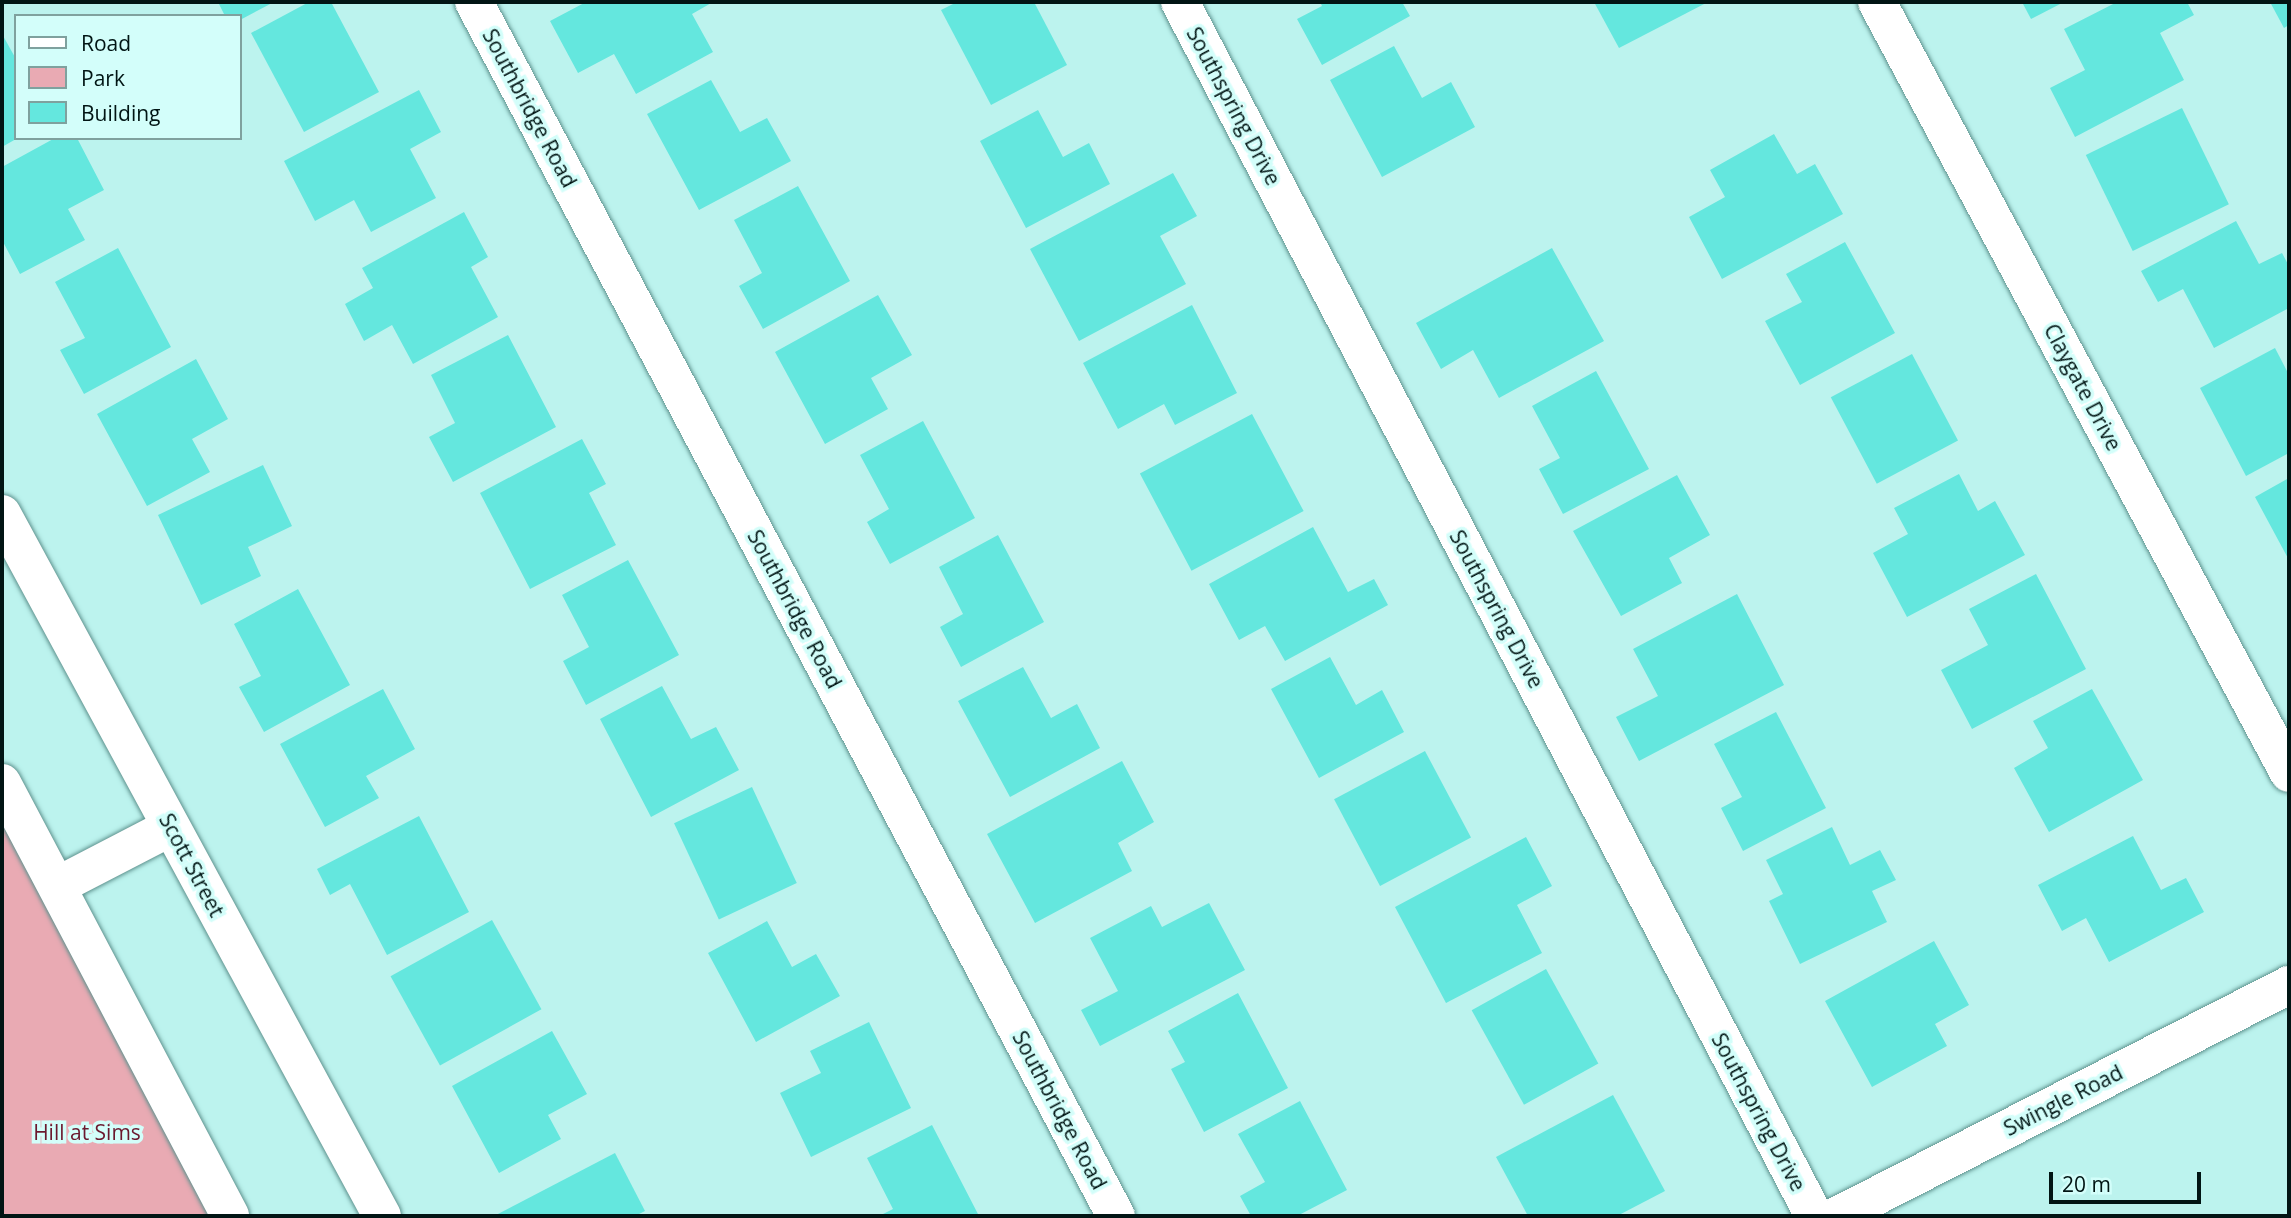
<!DOCTYPE html>
<html>
<head>
<meta charset="utf-8">
<style>
	body { margin:0 }
	#map { position:relative; width:2291px; height:1218px; overflow:hidden; background:#bcf3ee; font-family:"Open Sans",sans-serif }
	div>[style] { position:absolute }
	.green>* { inset:0; background:#e9aab3 }
	.building>* { inset:0; background:#64e7de; transform-origin:0 0 }
	.roads { filter:drop-shadow(0 0 2px #5e928e) drop-shadow(0 0 2px #5e928e) }
	.street>* { height:38px; margin:-19px; padding:0 19px; transform-origin:19px; border-radius:19px; background:#fff }
	.secondary>* { height:38px; margin:-19px; padding:0 19px; transform-origin:19px; border-radius:19px; background:#fff }
	span { translate:-50% -50%; white-space:nowrap; text-align:center; line-height:1.15; -webkit-text-stroke:7px #d3fefa; paint-order:stroke }
	.street-label { font-size:21px; color:#011514 }
	.park-label { font-size:21px; color:#6b182e }
	.frame { position:absolute; inset:0; border:4px solid #011514; pointer-events:none }
	.legend { position:absolute; left:14px; top:14px; width:228px; height:126px; box-sizing:border-box; background:#d3fefa; border:2px solid #7fa19e; margin:0; padding:9px 12px; list-style:none; font-size:21px; color:#011514 }
	.legend li { display:flex; align-items:center; gap:14px; height:35px }
	.legend b { width:35px; border:2px solid #7fa19e }
	.scale { position:absolute; left:2049px; top:1172px; width:152px; height:32px; box-sizing:border-box; border:4px solid #011514; border-top:0; padding-left:9px; font-size:21px; line-height:24px; white-space:nowrap; color:#011514; -webkit-text-stroke:5px #d3fefa; paint-order:stroke }
</style>
</head>
<body>
<div id="map">
	<div class="green">
		<i style="clip-path:polygon(2px 781px,225px 1216px,2px 1216px)"></i>
	</div>
	<div class="building">
		<i style="clip-path:polygon(218px 2px,274px 2px,240px 20px,240px 16px,225px 16px)"></i>
		<i style="clip-path:polygon(309px 2px,331px 2px,379px 92px,304px 132px,251px 33px)"></i>
		<i style="clip-path:polygon(586px 2px,713px 2px,692px 14px,713px 52px,636px 94px,614px 54px,578px 73px,550px 21px)"></i>
		<i style="clip-path:polygon(957px 2px,1034px 2px,1067px 65px,991px 105px,941px 10px)"></i>
		<i style="clip-path:polygon(1320px 2px,1402px 2px,1410px 16px,1322px 65px,1297px 19px,1322px 6px)"></i>
		<i style="clip-path:polygon(1594px 2px,1708px 2px,1619px 48px)"></i>
		<i style="clip-path:polygon(2022px 2px,2064px 2px,2031px 19px)"></i>
		<i style="clip-path:polygon(2117px 2px,2187px 2px,2194px 15px,2160px 33px,2184px 80px,2075px 137px,2050px 88px,2085px 70px,2064px 29px)"></i>
		<i style="clip-path:polygon(2270px 2px,2289px 2px,2289px 25px,2284px 28px)"></i>
		<i style="clip-path:polygon(2px 34px,16px 59px,16px 139px,2px 147px)"></i>
		<i style="clip-path:polygon(1394px 46px,1422px 98px,1451px 82px,1475px 127px,1382px 177px,1330px 80px)"></i>
		<i style="clip-path:polygon(711px 80px,740px 132px,767px 118px,791px 161px,699px 210px,647px 114px)"></i>
		<i style="clip-path:polygon(419px 90px,441px 132px,410px 149px,436px 198px,371px 232px,354px 200px,315px 221px,284px 161px)"></i>
		<i style="left:2182px;top:108px;width:107px;height:107px;rotate:64deg"></i>
		<i style="clip-path:polygon(1038px 110px,1063px 157px,1089px 143px,1110px 184px,1026px 228px,980px 141px)"></i>
		<i style="clip-path:polygon(1774px 134px,1797px 174px,1815px 164px,1843px 214px,1722px 279px,1689px 217px,1725px 197px,1710px 170px)"></i>
		<i style="clip-path:polygon(55px 138px,77px 138px,104px 190px,68px 209px,85px 240px,20px 274px,2px 240px,2px 167px)"></i>
		<i style="clip-path:polygon(1173px 173px,1197px 216px,1160px 236px,1186px 284px,1079px 341px,1030px 249px)"></i>
		<i style="clip-path:polygon(798px 186px,850px 281px,763px 329px,739px 286px,762px 273px,734px 220px)"></i>
		<i style="clip-path:polygon(464px 212px,488px 257px,471px 267px,498px 317px,413px 364px,392px 325px,364px 341px,345px 304px,373px 288px,362px 268px)"></i>
		<i style="clip-path:polygon(2236px 221px,2259px 264px,2282px 253px,2289px 266px,2289px 308px,2214px 348px,2183px 289px,2158px 302px,2141px 271px)"></i>
		<i style="clip-path:polygon(1845px 242px,1895px 333px,1800px 385px,1765px 321px,1802px 302px,1786px 274px)"></i>
		<i style="clip-path:polygon(118px 248px,171px 347px,84px 394px,60px 350px,85px 338px,55px 282px)"></i>
		<i style="clip-path:polygon(1552px 248px,1604px 341px,1499px 398px,1473px 350px,1441px 369px,1416px 323px)"></i>
		<i style="clip-path:polygon(878px 295px,912px 355px,871px 378px,888px 409px,825px 444px,775px 352px)"></i>
		<i style="clip-path:polygon(1192px 305px,1237px 393px,1175px 425px,1164px 404px,1118px 429px,1083px 363px)"></i>
		<i style="clip-path:polygon(508px 335px,556px 427px,453px 482px,429px 437px,455px 423px,431px 375px)"></i>
		<i style="clip-path:polygon(2275px 348px,2289px 375px,2289px 453px,2246px 476px,2200px 388px)"></i>
		<i style="left:1912px;top:354px;width:98px;height:92px;rotate:62deg"></i>
		<i style="clip-path:polygon(196px 359px,228px 419px,192px 439px,210px 472px,147px 506px,97px 414px)"></i>
		<i style="clip-path:polygon(1596px 371px,1649px 469px,1563px 514px,1539px 469px,1560px 458px,1532px 406px)"></i>
		<i style="left:1252px;top:414px;width:110px;height:127px;rotate:62deg"></i>
		<i style="clip-path:polygon(923px 421px,975px 518px,890px 564px,867px 522px,889px 509px,860px 455px)"></i>
		<i style="clip-path:polygon(582px 439px,606px 484px,589px 493px,616px 545px,530px 589px,480px 493px)"></i>
		<i style="clip-path:polygon(263px 465px,292px 526px,248px 547px,261px 576px,201px 605px,158px 515px)"></i>
		<i style="clip-path:polygon(1959px 474px,1978px 511px,1995px 501px,2025px 555px,1907px 617px,1873px 553px,1908px 534px,1894px 508px)"></i>
		<i style="clip-path:polygon(1677px 475px,1710px 535px,1669px 558px,1682px 583px,1621px 616px,1573px 531px)"></i>
		<i style="clip-path:polygon(2289px 478px,2289px 560px,2255px 497px)"></i>
		<i style="clip-path:polygon(1313px 527px,1348px 592px,1374px 579px,1388px 605px,1285px 661px,1265px 626px,1239px 640px,1209px 584px)"></i>
		<i style="clip-path:polygon(998px 535px,1044px 622px,961px 667px,940px 627px,963px 614px,939px 567px)"></i>
		<i style="clip-path:polygon(628px 560px,679px 655px,586px 705px,563px 661px,589px 647px,562px 595px)"></i>
		<i style="clip-path:polygon(2036px 574px,2086px 669px,1972px 729px,1941px 670px,1988px 645px,1969px 609px)"></i>
		<i style="clip-path:polygon(298px 589px,350px 685px,264px 732px,239px 687px,261px 676px,234px 624px)"></i>
		<i style="clip-path:polygon(1737px 594px,1784px 685px,1639px 761px,1616px 717px,1658px 696px,1633px 649px)"></i>
		<i style="clip-path:polygon(1330px 657px,1356px 705px,1382px 690px,1404px 732px,1319px 778px,1271px 689px)"></i>
		<i style="clip-path:polygon(1023px 667px,1051px 718px,1077px 704px,1100px 748px,1010px 797px,958px 701px)"></i>
		<i style="clip-path:polygon(662px 686px,691px 739px,716px 727px,739px 770px,651px 817px,600px 719px)"></i>
		<i style="clip-path:polygon(383px 689px,415px 749px,366px 776px,379px 798px,325px 827px,280px 744px)"></i>
		<i style="clip-path:polygon(2092px 689px,2143px 780px,2049px 832px,2014px 768px,2048px 748px,2033px 721px)"></i>
		<i style="clip-path:polygon(1776px 712px,1826px 808px,1743px 851px,1721px 808px,1742px 797px,1714px 744px)"></i>
		<i style="left:1425px;top:751px;width:98px;height:103px;rotate:62deg"></i>
		<i style="clip-path:polygon(1122px 761px,1154px 822px,1118px 843px,1132px 871px,1035px 923px,987px 834px)"></i>
		<i style="left:752px;top:787px;width:106px;height:86px;rotate:65deg"></i>
		<i style="clip-path:polygon(419px 816px,469px 912px,387px 955px,350px 884px,330px 895px,317px 869px)"></i>
		<i style="clip-path:polygon(1832px 827px,1850px 865px,1880px 850px,1896px 880px,1872px 891px,1887px 922px,1800px 964px,1769px 901px,1783px 894px,1766px 860px)"></i>
		<i style="clip-path:polygon(2133px 836px,2161px 890px,2186px 878px,2204px 912px,2109px 962px,2086px 918px,2062px 931px,2038px 885px)"></i>
		<i style="clip-path:polygon(1526px 837px,1552px 886px,1517px 905px,1542px 953px,1446px 1003px,1395px 907px)"></i>
		<i style="clip-path:polygon(1209px 903px,1245px 970px,1100px 1046px,1081px 1010px,1118px 991px,1090px 938px,1151px 906px,1162px 927px)"></i>
		<i style="left:492px;top:920px;width:102px;height:116px;rotate:61deg"></i>
		<i style="clip-path:polygon(767px 921px,792px 967px,816px 954px,840px 996px,756px 1042px,708px 953px)"></i>
		<i style="clip-path:polygon(1934px 941px,1969px 1005px,1935px 1024px,1947px 1046px,1872px 1087px,1825px 1001px)"></i>
		<i style="left:1546px;top:969px;width:108px;height:85px;rotate:61deg"></i>
		<i style="clip-path:polygon(1238px 993px,1288px 1088px,1204px 1132px,1171px 1069px,1185px 1062px,1168px 1031px)"></i>
		<i style="clip-path:polygon(869px 1022px,911px 1108px,811px 1157px,780px 1093px,821px 1073px,810px 1051px)"></i>
		<i style="clip-path:polygon(552px 1031px,587px 1094px,548px 1115px,561px 1139px,499px 1173px,452px 1086px)"></i>
		<i style="clip-path:polygon(1613px 1095px,1665px 1191px,1617px 1216px,1528px 1216px,1496px 1157px)"></i>
		<i style="clip-path:polygon(1300px 1101px,1347px 1190px,1297px 1216px,1251px 1216px,1240px 1196px,1265px 1182px,1238px 1134px)"></i>
		<i style="clip-path:polygon(932px 1125px,979px 1216px,879px 1216px,893px 1209px,867px 1158px)"></i>
		<i style="clip-path:polygon(615px 1153px,645px 1211px,635px 1216px,494px 1216px)"></i>
	</div>
	<div class="roads">
		<div class="street">
			<i style="left:474px;top:2px;width:1373px;rotate:62.13deg"></i>
			<i style="left:1180px;top:2px;width:1370px;rotate:62.42deg"></i>
			<i style="left:1877px;top:2px;width:874px;rotate:61.88deg"></i>
			<i style="left:57px;top:886px;width:128px;rotate:-27.4deg"></i>
		</div>
		<div class="secondary">
			<i style="left:2px;top:514px;width:798px;rotate:61.57deg"></i>
			<i style="left:2px;top:783px;width:489px;rotate:62.2deg"></i>
			<i style="left:1837px;top:1216px;width:508px;rotate:-27.07deg"></i>
		</div>
	</div>
	<div class="street-label">
		<span style="left:1234px;top:106px;rotate:62deg">Southspring Drive</span>
		<span style="left:530px;top:108px;rotate:62deg">Southbridge Road</span>
		<span style="left:2083px;top:387px;rotate:62deg">Claygate Drive</span>
		<span style="left:795px;top:609px;rotate:62deg">Southbridge Road</span>
		<span style="left:1497px;top:609px;rotate:62deg">Southspring Drive</span>
		<span style="left:192px;top:865px;rotate:62deg">Scott Street</span>
		<span style="left:2063px;top:1100px;rotate:-27deg">Swingle Road</span>
		<span style="left:1060px;top:1110px;rotate:62deg">Southbridge Road</span>
		<span style="left:1759px;top:1112px;rotate:62deg">Southspring Drive</span>
	</div>
	<div class="park-label">
		<span style="left:87px;top:1132px">Hill at Sims</span>
	</div>
	<div class="frame"></div>
	<ul class="legend">
	<li><b style="height:9px;background:#fff"></b>Road</li>
	<li><b style="height:19px;background:#e9aab3"></b>Park</li>
	<li><b style="height:19px;background:#64e7de"></b>Building</li>
	</ul>
	<div class="scale">20 m</div>
</div>
</body>
</html>
